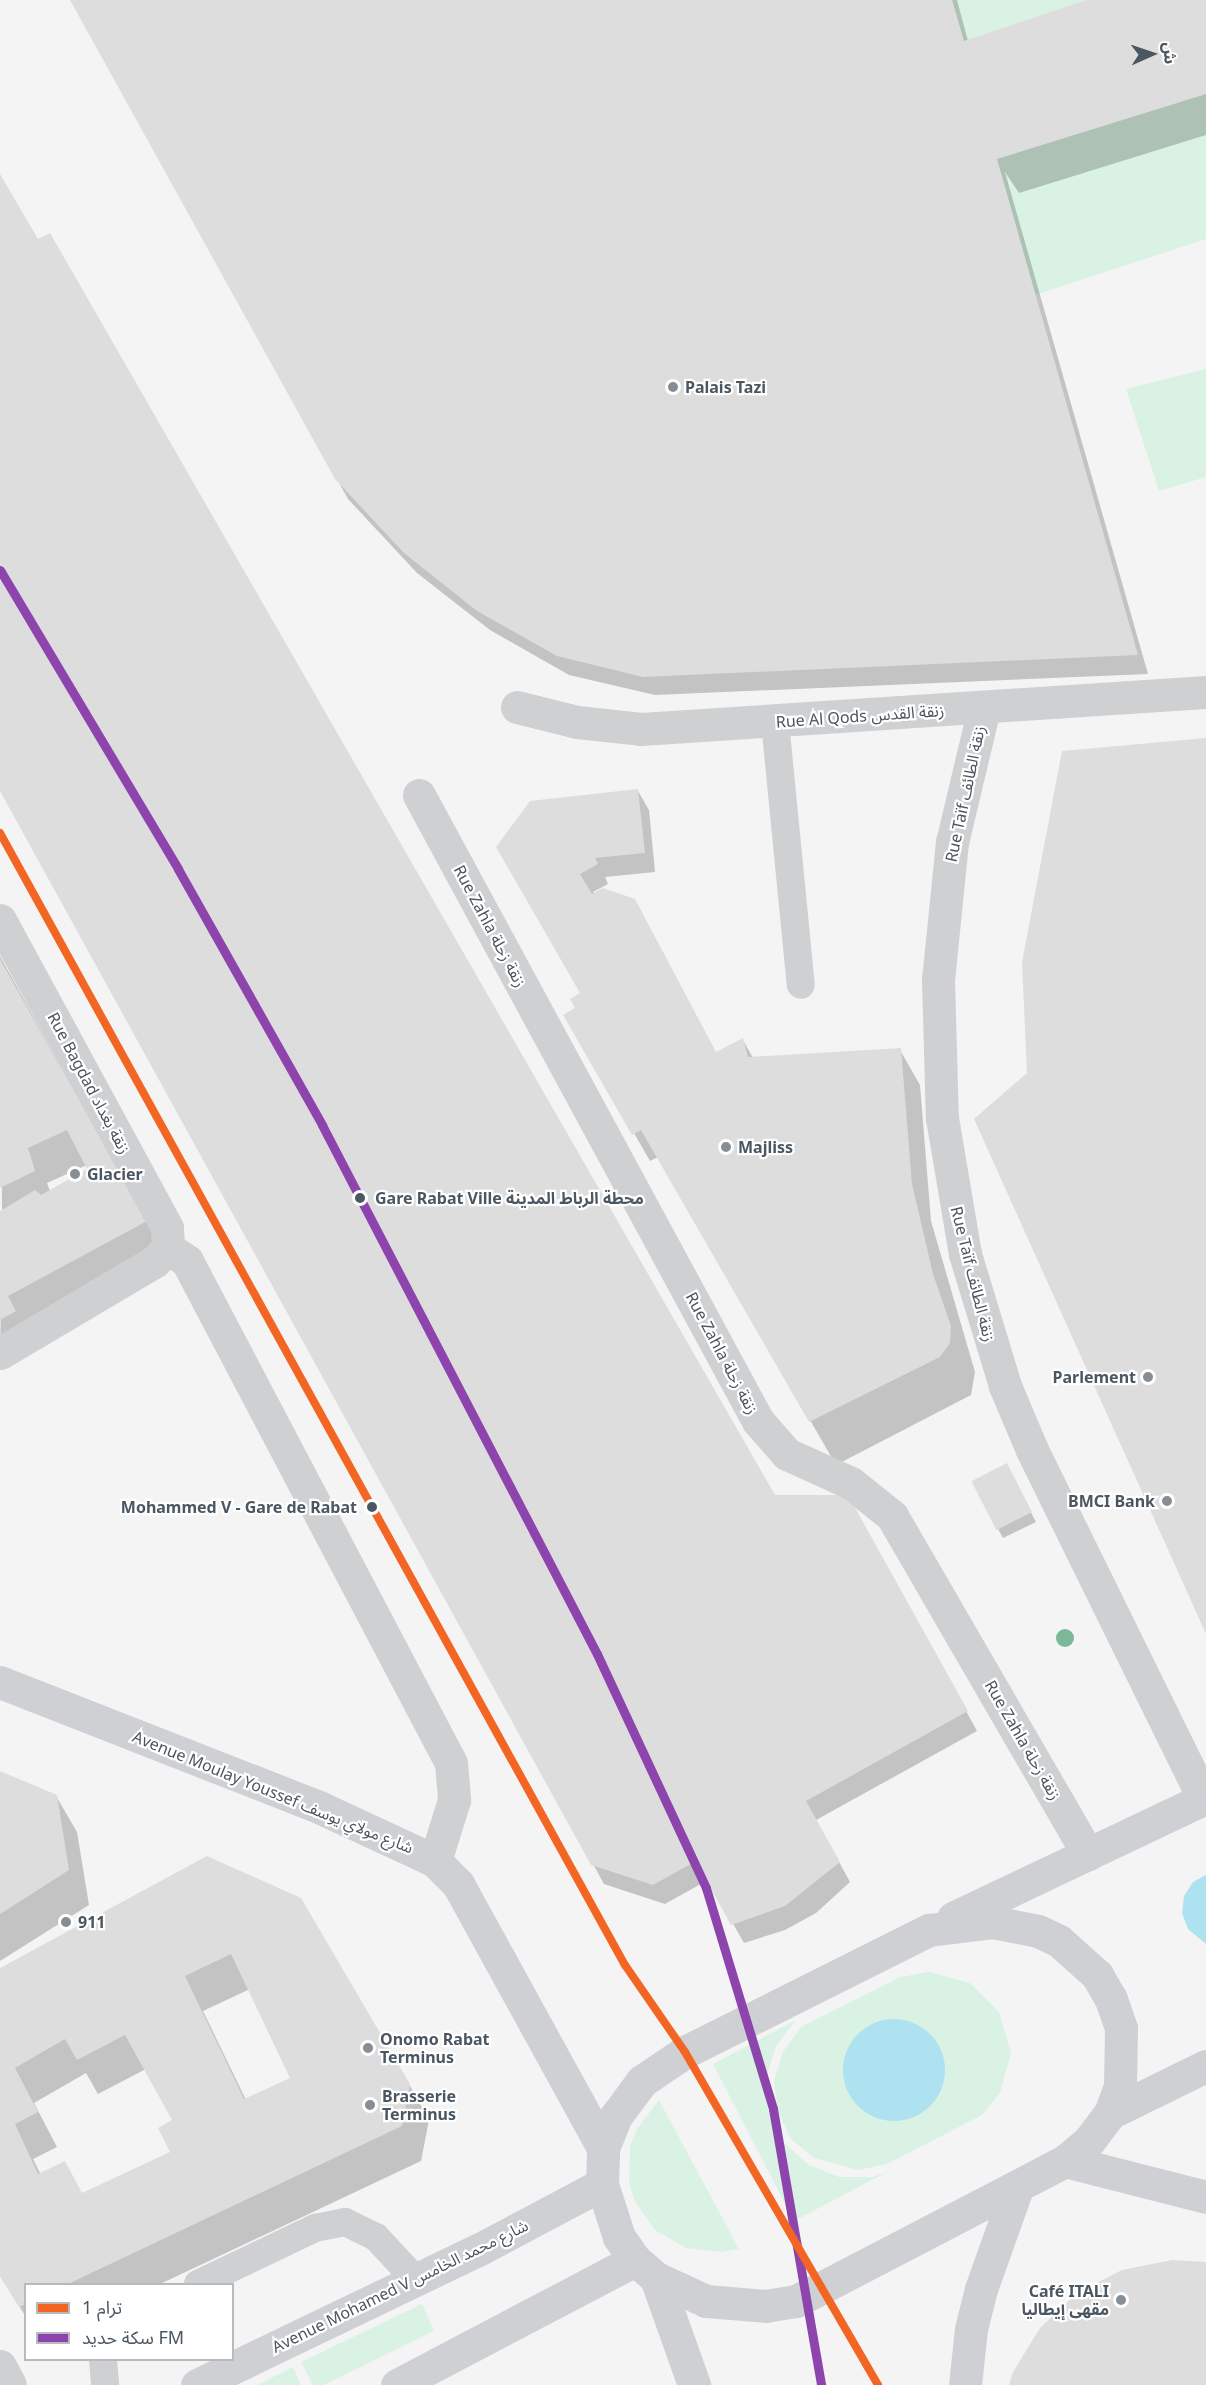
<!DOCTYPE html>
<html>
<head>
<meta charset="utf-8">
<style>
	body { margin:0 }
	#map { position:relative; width:1206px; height:2385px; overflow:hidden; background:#f4f4f4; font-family:"Noto Sans","Noto Sans Arabic",sans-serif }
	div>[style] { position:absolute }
	.green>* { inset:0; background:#d9f2e3 }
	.water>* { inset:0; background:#aee2f0 }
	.round { border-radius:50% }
	.shadow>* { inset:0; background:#0003 }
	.building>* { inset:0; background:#ddddde; transform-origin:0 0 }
	.lane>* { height:28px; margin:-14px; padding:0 14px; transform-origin:14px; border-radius:14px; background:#ced0d2 }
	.street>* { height:33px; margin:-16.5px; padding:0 16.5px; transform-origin:16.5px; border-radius:16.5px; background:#ced0d2 }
	.secondary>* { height:33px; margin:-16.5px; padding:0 16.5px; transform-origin:16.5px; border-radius:16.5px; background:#ced0d4 }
	.rail-1>* { height:9px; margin:-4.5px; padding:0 4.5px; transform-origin:4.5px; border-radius:4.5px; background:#8e44ad }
	.tram-1>* { height:8px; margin:-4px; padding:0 4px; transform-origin:4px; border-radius:4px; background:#f26522 }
	.trees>* { width:18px; height:18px; margin:-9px; border-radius:50%; background:#7ab899 }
	.dots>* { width:16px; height:16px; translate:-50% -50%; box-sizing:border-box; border:3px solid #fff; border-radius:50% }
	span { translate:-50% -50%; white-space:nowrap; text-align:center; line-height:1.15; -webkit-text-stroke:4.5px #fff; paint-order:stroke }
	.poi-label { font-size:16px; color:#4a5661; font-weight:700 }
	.left { translate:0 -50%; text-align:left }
	.right { translate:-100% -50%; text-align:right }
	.street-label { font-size:16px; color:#4a5661 }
	.stop-label { font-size:16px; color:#4a5661; font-weight:700 }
	.legend { position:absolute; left:24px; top:2283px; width:210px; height:78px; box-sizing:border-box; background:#fff; border:2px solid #b7bbc0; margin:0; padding:8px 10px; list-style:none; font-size:18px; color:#4a5661 }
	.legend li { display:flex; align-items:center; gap:12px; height:30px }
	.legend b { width:30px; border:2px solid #b7bbc0 }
	.north { position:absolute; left:1122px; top:24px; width:60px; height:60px; -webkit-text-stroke:4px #fff; paint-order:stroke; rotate:87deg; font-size:16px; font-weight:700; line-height:24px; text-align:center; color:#4a5661 }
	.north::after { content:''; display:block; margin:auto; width:21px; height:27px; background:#4a5661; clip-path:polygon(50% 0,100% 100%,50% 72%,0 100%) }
</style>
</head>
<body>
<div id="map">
	<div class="green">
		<i style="clip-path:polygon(952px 0,1086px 0,964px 41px)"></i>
		<i style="clip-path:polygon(1206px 94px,1206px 239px,1035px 295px,997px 159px)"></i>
		<i style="clip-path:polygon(1206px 369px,1206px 477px,1159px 491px,1126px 389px)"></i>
		<i style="clip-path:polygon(929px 1972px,970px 1983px,999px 2012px,1011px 2053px,1000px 2093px,982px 2115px,887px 2164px,858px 2170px,814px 2158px,791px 2139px,778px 2112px,774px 2081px,783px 2052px,801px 2027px,901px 1977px)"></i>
		<i style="clip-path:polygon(796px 2020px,776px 2046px,766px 2078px,769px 2112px,783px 2142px,809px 2165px,839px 2177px,873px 2177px,889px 2171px,794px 2221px,713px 2064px)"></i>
		<i style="clip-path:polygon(659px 2100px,739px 2249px,722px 2252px,686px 2248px,655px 2230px,634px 2200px,629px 2182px,630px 2146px,637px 2129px)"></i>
		<i style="clip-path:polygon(422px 2304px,434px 2331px,324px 2385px,313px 2385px,301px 2362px)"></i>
		<i style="clip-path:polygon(293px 2367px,301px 2385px,257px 2385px)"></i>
	</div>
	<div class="water">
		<i style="clip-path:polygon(1206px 1875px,1206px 1944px,1188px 1929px,1182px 1913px,1184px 1896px,1193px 1882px)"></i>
		<i class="round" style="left:843px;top:2019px;width:102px;height:102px"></i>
	</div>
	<div class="shadow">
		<i style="clip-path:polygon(72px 0,957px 0,968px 41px,1090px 0,1206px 0,1206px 135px,1019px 193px,1005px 172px,1148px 674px,655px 695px,569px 675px,490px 630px,417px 573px,348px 499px)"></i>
		<i style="clip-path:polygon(0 177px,774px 1496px,859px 1516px,977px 1731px,816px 1820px,850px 1882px,816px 1913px,785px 1930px,744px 1943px,708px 1880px,665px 1904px,604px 1884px,0 788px)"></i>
		<i style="clip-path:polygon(638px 791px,649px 810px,655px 872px,605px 877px,608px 884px,593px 892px,717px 1054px,743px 1040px,753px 1058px,900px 1050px,920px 1085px,931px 1221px,975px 1372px,971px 1395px,836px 1465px,658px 1157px,650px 1161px,566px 1015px,577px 1008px,583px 993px,498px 847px)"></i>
		<i style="clip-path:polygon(evenodd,0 956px,166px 1257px,0 1367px,2px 1211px,0 956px,87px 1165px,89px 1169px,50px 1191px,47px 1183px,87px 1165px)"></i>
		<i style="clip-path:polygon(1011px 1474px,1036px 1522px,1003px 1538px,998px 1529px)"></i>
		<i style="clip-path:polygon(0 1773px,56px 1796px,77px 1832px,89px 1905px,0 1961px)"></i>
		<i style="clip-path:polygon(evenodd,207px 1857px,409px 2084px,429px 2120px,421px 2161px,160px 2284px,26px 2284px,26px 2317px,0 2276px,0 1969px,207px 1857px,250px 1989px,292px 2078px,246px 2100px,203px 2011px,250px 1989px,207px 1857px,146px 2069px,174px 2121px,172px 2152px,83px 2195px,41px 2175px,33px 2159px,57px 2147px,34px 2103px,86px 2073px,98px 2094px,146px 2069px)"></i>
	</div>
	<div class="building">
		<i style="clip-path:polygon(70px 0,952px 0,964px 41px,1086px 0,1206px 0,1206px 94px,997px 159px,1138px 655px,643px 677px,557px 656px,477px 611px,404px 553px,335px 479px)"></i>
		<i style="clip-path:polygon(0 174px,38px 239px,50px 233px,775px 1495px,848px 1495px,968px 1711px,806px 1801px,840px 1862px,785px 1906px,731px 1925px,696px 1861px,653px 1885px,591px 1865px,0 791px)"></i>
		<i style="clip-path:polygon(1206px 738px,1206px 1634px,974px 1119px,1027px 1073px,1022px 962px,1062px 751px)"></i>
		<i style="clip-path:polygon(638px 789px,645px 853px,595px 858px,598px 864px,580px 874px,592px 894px,603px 888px,635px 899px,716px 1052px,743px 1038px,748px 1057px,901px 1048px,912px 1184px,933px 1274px,951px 1326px,950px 1343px,940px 1357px,809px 1422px,641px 1130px,632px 1135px,563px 1015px,575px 1008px,570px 999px,580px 993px,496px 847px,530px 801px)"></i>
		<i style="clip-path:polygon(0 959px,147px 1221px,8px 1296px,16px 1311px,0 1320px,0 1211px,35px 1190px,41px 1195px,87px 1169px,67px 1130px,28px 1148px,35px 1171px,0 1188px)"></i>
		<i style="left:1007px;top:1463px;width:55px;height:40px;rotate:63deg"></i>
		<i style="clip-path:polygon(0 1771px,57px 1795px,69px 1870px,0 1914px)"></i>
		<i style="clip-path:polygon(evenodd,207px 1856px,301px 1898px,410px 2084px,402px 2126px,68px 2284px,26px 2284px,26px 2304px,19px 2307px,0 2276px,0 1968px,207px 1856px,231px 1954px,290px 2078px,244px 2099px,185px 1976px,231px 1954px,207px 1856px,125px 2035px,172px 2120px,158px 2128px,170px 2152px,82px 2193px,65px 2161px,38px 2174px,15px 2124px,38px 2112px,15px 2068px,65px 2039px,77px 2060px,125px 2035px)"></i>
		<i style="clip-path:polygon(1172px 2260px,1206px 2262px,1206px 2385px,1009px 2385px,1013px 2372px,1040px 2328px,1077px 2293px,1122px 2270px)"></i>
	</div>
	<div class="lane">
		<i style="left:775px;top:722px;width:264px;rotate:84.4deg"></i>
		<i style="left:198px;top:2284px;width:130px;rotate:-25.6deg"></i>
		<i style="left:315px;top:2228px;width:31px;rotate:-11deg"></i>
		<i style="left:345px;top:2222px;width:34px;rotate:26deg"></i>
		<i style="left:376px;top:2237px;width:59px;rotate:47.1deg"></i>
		<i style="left:103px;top:2360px;width:25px;rotate:85deg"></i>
	</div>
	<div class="street">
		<i style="left:517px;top:707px;width:62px;rotate:14deg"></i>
		<i style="left:577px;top:722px;width:64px;rotate:6.2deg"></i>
		<i style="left:641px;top:729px;width:566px;rotate:-3.75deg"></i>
		<i style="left:984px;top:708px;width:138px;rotate:103.4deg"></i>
		<i style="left:952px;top:842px;width:138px;rotate:95.8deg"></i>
		<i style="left:938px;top:979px;width:139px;rotate:88.4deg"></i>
		<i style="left:942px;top:1118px;width:138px;rotate:80.4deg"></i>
		<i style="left:965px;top:1254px;width:138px;rotate:73.1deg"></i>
		<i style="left:1005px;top:1386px;width:69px;rotate:67.1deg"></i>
		<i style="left:1032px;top:1450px;width:389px;rotate:63.8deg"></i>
		<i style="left:419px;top:795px;width:712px;rotate:61.56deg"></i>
		<i style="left:758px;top:1421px;width:44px;rotate:48.7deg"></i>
		<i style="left:787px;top:1454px;width:70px;rotate:24.4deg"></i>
		<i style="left:851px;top:1483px;width:53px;rotate:38.8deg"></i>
		<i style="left:892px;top:1516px;width:391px;rotate:59.9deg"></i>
		<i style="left:0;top:920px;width:350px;rotate:61.5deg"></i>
		<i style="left:167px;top:1228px;width:20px;rotate:87deg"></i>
		<i style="left:168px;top:1248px;width:23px;rotate:34deg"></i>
		<i style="left:187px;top:1261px;width:567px;rotate:62.26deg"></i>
		<i style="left:451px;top:1763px;width:37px;rotate:85deg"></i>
		<i style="left:454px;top:1800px;width:64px;rotate:107.3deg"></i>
		<i style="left:0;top:1353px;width:179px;rotate:-30.6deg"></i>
		<i style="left:154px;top:1262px;width:20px;rotate:-45deg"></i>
		<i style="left:0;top:2366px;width:21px;rotate:62deg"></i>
	</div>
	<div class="secondary">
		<i style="left:0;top:1682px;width:345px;rotate:21.4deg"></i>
		<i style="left:321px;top:1808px;width:126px;rotate:24.9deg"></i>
		<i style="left:435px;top:1861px;width:33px;rotate:45deg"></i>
		<i style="left:458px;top:1884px;width:301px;rotate:61.2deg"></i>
		<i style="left:953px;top:1918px;width:280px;rotate:-25.4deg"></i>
		<i style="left:993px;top:1922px;width:46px;rotate:11.3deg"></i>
		<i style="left:1038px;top:1931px;width:23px;rotate:25deg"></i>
		<i style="left:1059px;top:1941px;width:51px;rotate:41.8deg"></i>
		<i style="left:1097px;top:1975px;width:28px;rotate:60deg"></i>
		<i style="left:1111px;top:1999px;width:31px;rotate:71deg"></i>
		<i style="left:1121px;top:2028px;width:58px;rotate:91deg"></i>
		<i style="left:1120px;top:2086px;width:29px;rotate:110deg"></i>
		<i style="left:1110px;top:2113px;width:35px;rotate:127deg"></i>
		<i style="left:1089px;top:2141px;width:31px;rotate:140deg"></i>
		<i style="left:1065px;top:2161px;width:303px;rotate:152.5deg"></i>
		<i style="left:796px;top:2301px;width:30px;rotate:171deg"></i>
		<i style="left:766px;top:2306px;width:60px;rotate:-175.2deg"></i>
		<i style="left:706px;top:2301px;width:55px;rotate:-155.3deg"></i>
		<i style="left:656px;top:2278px;width:28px;rotate:-139deg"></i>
		<i style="left:635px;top:2260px;width:28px;rotate:-125deg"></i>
		<i style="left:619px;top:2237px;width:56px;rotate:-107.8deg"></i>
		<i style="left:602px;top:2184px;width:36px;rotate:-88deg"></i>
		<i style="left:603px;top:2148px;width:35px;rotate:-68deg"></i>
		<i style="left:616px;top:2116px;width:44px;rotate:-53.4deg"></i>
		<i style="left:642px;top:2081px;width:52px;rotate:-34deg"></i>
		<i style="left:685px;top:2052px;width:273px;rotate:-26.6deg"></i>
		<i style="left:929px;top:1930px;width:64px;rotate:-7.1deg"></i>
		<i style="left:1110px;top:2113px;width:107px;rotate:-26.1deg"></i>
		<i style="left:1065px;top:2161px;width:146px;rotate:14.3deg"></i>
		<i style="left:656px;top:2278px;width:114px;rotate:70.4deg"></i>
		<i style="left:197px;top:2385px;width:314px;rotate:-25.7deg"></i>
		<i style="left:480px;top:2249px;width:138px;rotate:-28deg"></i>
		<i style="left:397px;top:2385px;width:269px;rotate:-27.7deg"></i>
		<i style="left:965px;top:2385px;width:56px;rotate:-83.9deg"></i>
		<i style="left:971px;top:2329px;width:41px;rotate:-76deg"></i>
		<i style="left:981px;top:2289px;width:107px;rotate:-70.4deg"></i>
	</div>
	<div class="rail-1">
		<i style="left:0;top:570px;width:348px;rotate:59.2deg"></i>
		<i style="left:178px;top:869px;width:294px;rotate:60.6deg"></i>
		<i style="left:322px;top:1125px;width:596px;rotate:62.53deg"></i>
		<i style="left:597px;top:1654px;width:258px;rotate:65deg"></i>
		<i style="left:706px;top:1888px;width:231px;rotate:73.1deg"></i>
		<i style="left:773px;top:2109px;width:280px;rotate:80.1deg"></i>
	</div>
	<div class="tram-1">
		<i style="left:0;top:833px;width:1293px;rotate:61.1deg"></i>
		<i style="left:625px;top:1965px;width:106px;rotate:55.4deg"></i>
		<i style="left:685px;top:2052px;width:385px;rotate:59.9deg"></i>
	</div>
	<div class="trees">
		<i style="left:1065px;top:1638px"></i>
	</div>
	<div class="dots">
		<i style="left:673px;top:387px;background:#868d94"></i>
		<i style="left:726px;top:1147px;background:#868d94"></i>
		<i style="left:75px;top:1174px;background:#868d94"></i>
		<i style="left:360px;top:1198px;background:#4a5661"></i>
		<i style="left:1148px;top:1377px;background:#868d94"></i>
		<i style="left:1167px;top:1501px;background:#868d94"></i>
		<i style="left:372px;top:1507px;background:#4a5661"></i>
		<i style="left:66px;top:1922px;background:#868d94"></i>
		<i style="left:368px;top:2048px;background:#868d94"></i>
		<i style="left:370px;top:2105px;background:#868d94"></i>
		<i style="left:1121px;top:2300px;background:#868d94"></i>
	</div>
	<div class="poi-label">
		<span class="left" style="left:685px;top:387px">Palais Tazi</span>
		<span class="left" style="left:738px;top:1147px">Majliss</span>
		<span class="left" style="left:87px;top:1174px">Glacier</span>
		<span class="right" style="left:1136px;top:1377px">Parlement</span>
		<span class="right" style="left:1155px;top:1501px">BMCI Bank</span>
		<span class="left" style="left:78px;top:1922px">911</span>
		<span class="left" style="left:380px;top:2048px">Onomo Rabat<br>Terminus</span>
		<span class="left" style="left:382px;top:2105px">Brasserie<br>Terminus</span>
		<span class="right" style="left:1109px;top:2300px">Café ITALI<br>مقهى إيطاليا</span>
	</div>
	<div class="street-label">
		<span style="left:860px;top:716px;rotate:-4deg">Rue Al Qods زنقة القدس</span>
		<span style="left:965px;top:794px;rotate:-78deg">Rue Taïf زنقة الطائف</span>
		<span style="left:490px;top:926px;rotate:62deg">Rue Zahla زنقة زحلة</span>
		<span style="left:89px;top:1083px;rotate:62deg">Rue Bagdad زنقة بغداد</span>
		<span style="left:973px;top:1274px;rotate:76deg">Rue Taïf زنقة الطائف</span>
		<span style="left:722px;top:1353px;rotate:62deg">Rue Zahla زنقة زحلة</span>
		<span style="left:1023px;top:1740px;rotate:60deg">Rue Zahla زنقة زحلة</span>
		<span style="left:273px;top:1792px;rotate:22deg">Avenue Moulay Youssef شارع مولاي يوسف</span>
		<span style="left:400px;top:2286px;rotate:-26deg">Avenue Mohamed V شارع محمد الخامس</span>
	</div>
	<div class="stop-label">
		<span class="left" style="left:375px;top:1198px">Gare Rabat Ville محطة الرباط المدينة</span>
		<span class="right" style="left:357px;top:1507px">Mohammed V - Gare de Rabat</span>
	</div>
	<ul class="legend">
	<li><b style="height:8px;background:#f26522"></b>ترام 1</li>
	<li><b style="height:8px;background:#8e44ad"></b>سكة حديد FM</li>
	</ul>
	<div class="north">ش</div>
</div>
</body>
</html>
